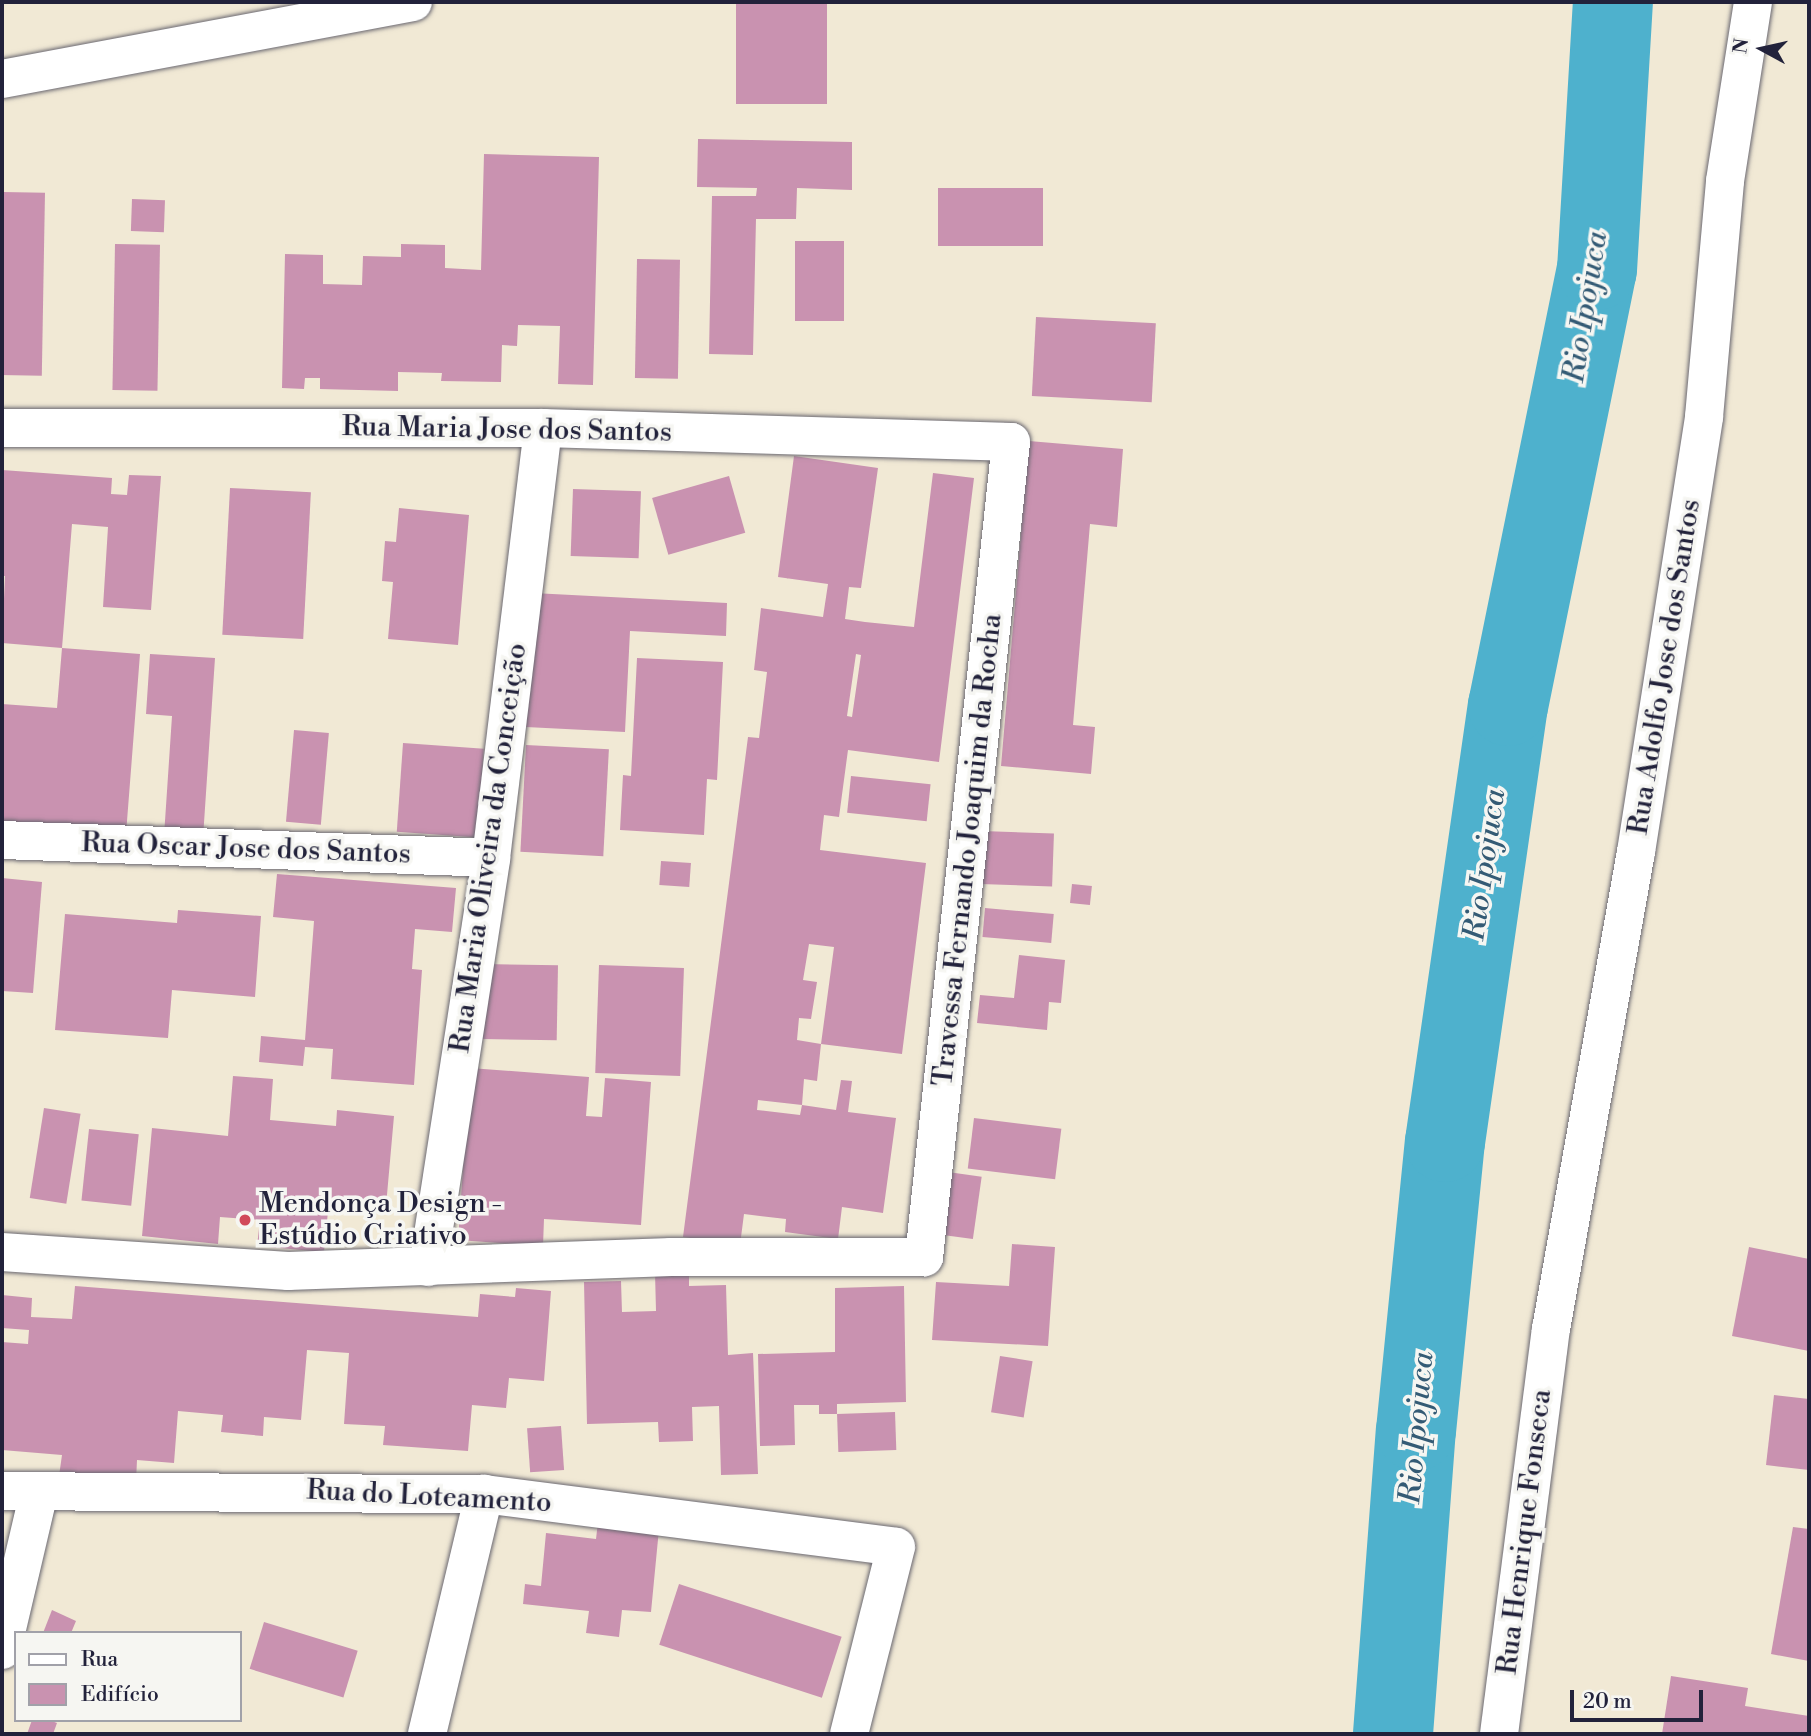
<!DOCTYPE html>
<html>
<head>
<meta charset="utf-8">
<style>
	body { margin:0 }
	#map { position:relative; width:1811px; height:1736px; overflow:hidden; background:#f1e9d5; font-family:"Libre Bodoni",serif }
	div>[style] { position:absolute }
	.river>* { height:80px; margin:-40px; padding:0 40px; transform-origin:40px; border-radius:40px; background:#4eb1cd }
	.building>* { inset:0; background:#c992b0; transform-origin:0 0 }
	.roads { filter:drop-shadow(0 0 2px #6a6871) drop-shadow(0 0 2px #6a6871) }
	.minor>* { height:38px; margin:-19px; padding:0 19px; transform-origin:19px; border-radius:19px; background:#fff }
	.dots>* { width:19px; height:19px; translate:-50% -50%; box-sizing:border-box; border:4px solid #f6f6f2; border-radius:50% }
	span { translate:-50% -50%; white-space:nowrap; text-align:center; line-height:1.15; -webkit-text-stroke:7px #f6f6f2; paint-order:stroke }
	.street-label { font-size:28px; color:#22223b }
	.poi-label { font-size:28px; color:#22223b }
	.left { translate:0 -50%; text-align:left }
	.water-label { font-size:30px; color:#345b75; font-style:italic }
	.frame { position:absolute; inset:0; border:4px solid #22223b; pointer-events:none }
	.legend { position:absolute; left:14px; top:1631px; width:228px; height:91px; box-sizing:border-box; background:#f6f6f2; border:2px solid #a1a1a9; margin:0; padding:9px 12px; list-style:none; font-size:21px; color:#22223b }
	.legend li { display:flex; align-items:center; gap:14px; height:35px }
	.legend b { width:35px; border:2px solid #a1a1a9 }
	.north { position:absolute; left:1727px; top:14px; width:70px; height:70px; -webkit-text-stroke:5px #f6f6f2; paint-order:stroke; rotate:278deg; font-size:19px; font-weight:700; line-height:28px; text-align:center; color:#22223b }
	.north::after { content:''; display:block; margin:auto; width:24px; height:32px; background:#22223b; clip-path:polygon(50% 0,100% 100%,50% 72%,0 100%) }
	.scale { position:absolute; left:1570px; top:1690px; width:133px; height:32px; box-sizing:border-box; border:4px solid #22223b; border-top:0; padding-left:9px; font-size:21px; line-height:24px; white-space:nowrap; color:#22223b; -webkit-text-stroke:5px #f6f6f2; paint-order:stroke }
</style>
</head>
<body>
<div id="map">
	<div class="river">
		<i style="left:1393px;top:1734px;width:304px;rotate:-85.7deg"></i>
		<i style="left:1416px;top:1431px;width:290px;rotate:-84.3deg"></i>
		<i style="left:1445px;top:1142px;width:441px;rotate:-81.8deg"></i>
		<i style="left:1508px;top:706px;width:445px;rotate:-78.5deg"></i>
		<i style="left:1597px;top:270px;width:268px;rotate:-86.6deg"></i>
	</div>
	<div class="building">
		<i style="left:736px;top:2px;width:91px;height:102px"></i>
		<i style="clip-path:polygon(698px 139px,852px 142px,852px 190px,797px 188px,796px 219px,756px 219px,753px 355px,709px 354px,712px 196px,756px 196px,757px 188px,697px 187px)"></i>
		<i style="clip-path:polygon(484px 154px,599px 157px,593px 385px,558px 384px,560px 326px,518px 325px,517px 346px,502px 345px,501px 382px,441px 381px,442px 373px,398px 372px,398px 391px,320px 389px,320px 378px,305px 378px,304px 389px,282px 388px,285px 254px,323px 255px,323px 284px,362px 285px,363px 256px,401px 257px,401px 244px,445px 245px,445px 268px,481px 270px)"></i>
		<i style="left:1043px;top:188px;width:58px;height:105px;rotate:90deg"></i>
		<i style="left:3px;top:192px;width:42px;height:183px;rotate:1deg"></i>
		<i style="left:132px;top:199px;width:33px;height:32px;rotate:2deg"></i>
		<i style="left:795px;top:241px;width:49px;height:80px"></i>
		<i style="left:115px;top:244px;width:45px;height:146px;rotate:1deg"></i>
		<i style="left:637px;top:259px;width:43px;height:119px;rotate:1deg"></i>
		<i style="left:1036px;top:317px;width:120px;height:79px;rotate:3deg"></i>
		<i style="clip-path:polygon(1029px 441px,1123px 449px,1117px 527px,1090px 524px,1073px 725px,1095px 727px,1091px 774px,1001px 766px)"></i>
		<i style="clip-path:polygon(evenodd,794px 456px,878px 468px,861px 588px,849px 587px,845px 619px,865px 622px,914px 627px,933px 473px,974px 478px,939px 762px,848px 750px,839px 817px,824px 815px,820px 850px,926px 863px,902px 1054px,821px 1044px,834px 947px,809px 944px,803px 980px,817px 982px,811px 1019px,799px 1018px,797px 1040px,821px 1044px,817px 1081px,804px 1079px,802px 1105px,836px 1110px,841px 1080px,852px 1081px,848px 1112px,896px 1118px,883px 1213px,842px 1207px,838px 1239px,785px 1232px,786px 1219px,744px 1214px,740px 1245px,683px 1237px,748px 737px,759px 738px,767px 672px,754px 670px,761px 608px,823px 617px,828px 584px,778px 577px,794px 456px,856px 654px,861px 655px,852px 717px,847px 716px,856px 654px,794px 456px,758px 1100px,802px 1105px,800px 1115px,757px 1110px,758px 1100px)"></i>
		<i style="clip-path:polygon(2px 470px,112px 478px,111px 494px,127px 495px,129px 475px,161px 476px,151px 610px,103px 607px,108px 527px,72px 524px,62px 648px,2px 643px,5px 576px,2px 576px)"></i>
		<i style="left:729px;top:476px;width:59px;height:80px;rotate:74deg"></i>
		<i style="left:230px;top:488px;width:81px;height:147px;rotate:3deg"></i>
		<i style="left:573px;top:489px;width:68px;height:67px;rotate:2deg"></i>
		<i style="clip-path:polygon(399px 508px,469px 515px,458px 645px,388px 639px,393px 582px,382px 581px,385px 541px,396px 542px)"></i>
		<i style="clip-path:polygon(533px 593px,727px 603px,726px 636px,630px 631px,625px 732px,526px 727px)"></i>
		<i style="clip-path:polygon(62px 648px,140px 654px,126px 834px,2px 825px,2px 704px,57px 708px)"></i>
		<i style="clip-path:polygon(150px 654px,215px 658px,203px 838px,164px 836px,172px 716px,146px 714px)"></i>
		<i style="clip-path:polygon(637px 658px,723px 662px,717px 780px,707px 779px,704px 835px,620px 830px,623px 775px,631px 776px)"></i>
		<i style="left:294px;top:730px;width:35px;height:92px;rotate:5deg"></i>
		<i style="left:403px;top:743px;width:81px;height:89px;rotate:4deg"></i>
		<i style="left:526px;top:745px;width:83px;height:107px;rotate:3deg"></i>
		<i style="left:851px;top:776px;width:80px;height:37px;rotate:6deg"></i>
		<i style="left:982px;top:831px;width:72px;height:53px;rotate:2deg"></i>
		<i style="left:661px;top:861px;width:30px;height:24px;rotate:4deg"></i>
		<i style="clip-path:polygon(277px 874px,456px 888px,452px 932px,415px 929px,412px 969px,422px 970px,414px 1085px,331px 1079px,333px 1049px,305px 1047px,303px 1066px,259px 1062px,261px 1036px,305px 1040px,314px 921px,273px 917px)"></i>
		<i style="clip-path:polygon(2px 878px,42px 882px,33px 993px,2px 991px)"></i>
		<i style="left:1072px;top:884px;width:20px;height:19px;rotate:6deg"></i>
		<i style="left:985px;top:908px;width:69px;height:29px;rotate:5deg"></i>
		<i style="clip-path:polygon(178px 910px,261px 916px,255px 997px,172px 990px,168px 1038px,55px 1030px,65px 914px,177px 923px)"></i>
		<i style="clip-path:polygon(1019px 955px,1065px 960px,1061px 1003px,1049px 1002px,1047px 1030px,977px 1023px,980px 995px,1014px 998px)"></i>
		<i style="left:484px;top:964px;width:74px;height:75px;rotate:1deg"></i>
		<i style="left:599px;top:965px;width:85px;height:108px;rotate:2deg"></i>
		<i style="clip-path:polygon(470px 1068px,589px 1077px,586px 1116px,602px 1117px,605px 1078px,651px 1082px,641px 1225px,544px 1219px,543px 1246px,458px 1240px)"></i>
		<i style="clip-path:polygon(233px 1076px,273px 1079px,270px 1120px,336px 1126px,337px 1110px,394px 1116px,386px 1206px,329px 1201px,324px 1252px,257px 1246px,260px 1220px,220px 1217px,218px 1244px,142px 1236px,152px 1128px,228px 1136px)"></i>
		<i style="left:44px;top:1108px;width:37px;height:91px;rotate:9deg"></i>
		<i style="left:974px;top:1118px;width:88px;height:51px;rotate:7deg"></i>
		<i style="left:89px;top:1129px;width:50px;height:72px;rotate:6deg"></i>
		<i style="left:948px;top:1172px;width:34px;height:63px;rotate:8deg"></i>
		<i style="clip-path:polygon(1012px 1244px,1055px 1247px,1048px 1346px,932px 1340px,936px 1282px,1009px 1286px)"></i>
		<i style="clip-path:polygon(1749px 1247px,1809px 1259px,1809px 1351px,1732px 1336px)"></i>
		<i style="clip-path:polygon(689px 1272px,689px 1286px,726px 1285px,728px 1355px,753px 1353px,758px 1474px,721px 1475px,719px 1406px,692px 1407px,693px 1441px,659px 1442px,658px 1422px,587px 1424px,584px 1282px,621px 1281px,622px 1312px,656px 1311px,655px 1273px)"></i>
		<i style="clip-path:polygon(75px 1286px,478px 1317px,480px 1294px,515px 1297px,516px 1288px,551px 1291px,544px 1381px,509px 1378px,506px 1408px,472px 1405px,468px 1451px,383px 1445px,385px 1426px,344px 1424px,349px 1353px,307px 1350px,301px 1420px,264px 1417px,263px 1436px,221px 1432px,223px 1415px,178px 1411px,174px 1463px,137px 1460px,136px 1482px,59px 1476px,62px 1455px,2px 1450px,2px 1342px,28px 1344px,29px 1330px,2px 1328px,2px 1295px,32px 1298px,31px 1317px,72px 1319px)"></i>
		<i style="clip-path:polygon(904px 1286px,906px 1402px,837px 1404px,837px 1414px,819px 1414px,819px 1405px,794px 1405px,795px 1445px,760px 1446px,758px 1354px,835px 1352px,835px 1288px)"></i>
		<i style="left:1000px;top:1356px;width:33px;height:57px;rotate:9deg"></i>
		<i style="clip-path:polygon(1774px 1395px,1809px 1399px,1809px 1470px,1766px 1465px)"></i>
		<i style="left:895px;top:1412px;width:38px;height:58px;rotate:88deg"></i>
		<i style="left:561px;top:1426px;width:44px;height:34px;rotate:86deg"></i>
		<i style="clip-path:polygon(598px 1522px,659px 1529px,651px 1612px,622px 1610px,619px 1637px,586px 1633px,589px 1611px,523px 1604px,525px 1584px,541px 1586px,546px 1533px,596px 1539px)"></i>
		<i style="clip-path:polygon(1793px 1527px,1809px 1529px,1809px 1661px,1771px 1654px)"></i>
		<i style="left:679px;top:1584px;width:171px;height:64px;rotate:18deg"></i>
		<i style="clip-path:polygon(52px 1610px,76px 1621px,71px 1633px,43px 1633px)"></i>
		<i style="left:264px;top:1622px;width:98px;height:49px;rotate:17deg"></i>
		<i style="clip-path:polygon(1671px 1676px,1748px 1688px,1745px 1706px,1809px 1716px,1809px 1734px,1662px 1734px)"></i>
		<i style="clip-path:polygon(32px 1720px,49px 1720px,57px 1723px,53px 1734px,27px 1734px)"></i>
	</div>
	<div class="roads">
		<div class="minor">
			<i style="left:2px;top:79px;width:418px;rotate:-10.6deg"></i>
			<i style="left:2px;top:428px;width:541px"></i>
			<i style="left:543px;top:428px;width:468px;rotate:1.7deg"></i>
			<i style="left:1011px;top:442px;width:820px;rotate:96.09deg"></i>
			<i style="left:924px;top:1257px;width:253px;rotate:180deg"></i>
			<i style="left:671px;top:1257px;width:383px;rotate:177.9deg"></i>
			<i style="left:288px;top:1271px;width:287px;rotate:-176.2deg"></i>
			<i style="left:2px;top:840px;width:489px;rotate:2.1deg"></i>
			<i style="left:428px;top:1267px;width:414px;rotate:-81.2deg"></i>
			<i style="left:491px;top:858px;width:433px;rotate:-83.1deg"></i>
			<i style="left:2px;top:1491px;width:482px;rotate:0.4deg"></i>
			<i style="left:484px;top:1494px;width:415px;rotate:7.3deg"></i>
			<i style="left:896px;top:1547px;width:193px;rotate:104.1deg"></i>
			<i style="left:2px;top:1650px;width:162px;rotate:-76.8deg"></i>
			<i style="left:427px;top:1734px;width:247px;rotate:-76.6deg"></i>
			<i style="left:1499px;top:1734px;width:408px;rotate:-82.7deg"></i>
			<i style="left:1551px;top:1329px;width:485px;rotate:-79.9deg"></i>
			<i style="left:1636px;top:852px;width:440px;rotate:-81.1deg"></i>
			<i style="left:1704px;top:417px;width:237px;rotate:-84.9deg"></i>
			<i style="left:1725px;top:181px;width:181px;rotate:-81.1deg"></i>
		</div>
	</div>
	<div class="dots">
		<i style="left:245px;top:1220px;background:#d1495b"></i>
	</div>
	<div class="street-label">
		<span style="left:507px;top:430px;rotate:1deg">Rua Maria Jose dos Santos</span>
		<span style="left:1665px;top:667px;rotate:-81deg">Rua Adolfo Jose dos Santos</span>
		<span style="left:489px;top:848px;rotate:-82deg">Rua Maria Oliveira da Conceição</span>
		<span style="left:246px;top:849px;rotate:2deg">Rua Oscar Jose dos Santos</span>
		<span style="left:968px;top:850px;rotate:-84deg">Travessa Fernando Joaquim da Rocha</span>
		<span style="left:429px;top:1497px;rotate:3deg">Rua do Loteamento</span>
		<span style="left:1525px;top:1532px;rotate:-83deg">Rua Henrique Fonseca</span>
	</div>
	<div class="poi-label">
		<span class="left" style="left:259px;top:1220px">Mendonça Design -<br>Estúdio Criativo</span>
	</div>
	<div class="water-label">
		<span style="left:1586px;top:307px;rotate:-81deg">Rio Ipojuca</span>
		<span style="left:1485px;top:865px;rotate:-82deg">Rio Ipojuca</span>
		<span style="left:1417px;top:1428px;rotate:-85deg">Rio Ipojuca</span>
	</div>
	<div class="frame"></div>
	<ul class="legend">
	<li><b style="height:9px;background:#fff"></b>Rua</li>
	<li><b style="height:19px;background:#c992b0"></b>Edifício</li>
	</ul>
	<div class="north">N</div>
	<div class="scale">20 m</div>
</div>
</body>
</html>
